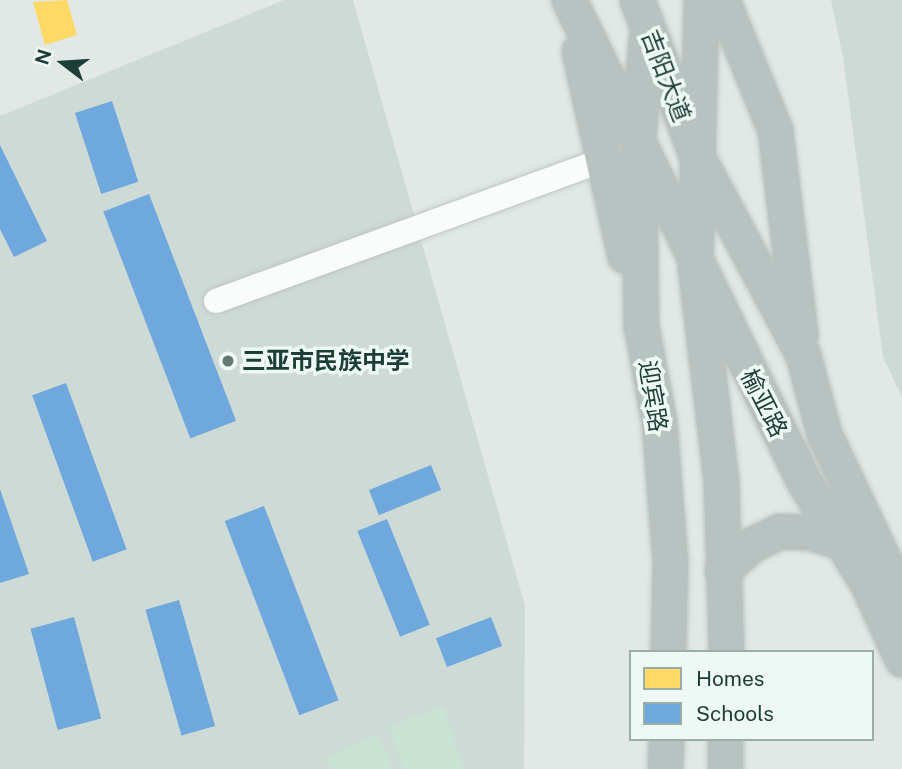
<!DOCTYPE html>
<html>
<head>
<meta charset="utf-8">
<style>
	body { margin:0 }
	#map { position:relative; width:902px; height:769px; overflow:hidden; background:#e1e8e6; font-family:"Public Sans","Noto Sans SC",sans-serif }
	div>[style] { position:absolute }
	.built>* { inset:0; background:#cedad6 }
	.green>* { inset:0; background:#c8e3d3 }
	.homes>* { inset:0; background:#ffd966 }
	.schools>* { inset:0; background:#6fa8dc; transform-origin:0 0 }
	.roads { filter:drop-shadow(0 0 2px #bec5c3) drop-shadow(0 0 2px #bec5c3) }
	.minor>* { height:24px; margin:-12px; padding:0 12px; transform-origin:12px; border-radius:12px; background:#fafcfb }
	.highway>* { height:35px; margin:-17.5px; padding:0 17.5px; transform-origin:17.5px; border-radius:17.5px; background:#b8c2c1 }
	.dots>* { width:19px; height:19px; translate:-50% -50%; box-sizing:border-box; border:4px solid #eef8f4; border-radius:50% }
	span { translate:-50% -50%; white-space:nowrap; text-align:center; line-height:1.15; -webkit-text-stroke:7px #eef8f4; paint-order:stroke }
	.street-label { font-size:24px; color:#1d3d37 }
	.poi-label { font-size:24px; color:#1d3d37; font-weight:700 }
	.left { translate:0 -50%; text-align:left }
	.legend { position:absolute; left:629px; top:650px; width:245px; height:91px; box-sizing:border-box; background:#eef8f4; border:2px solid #9aada8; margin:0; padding:9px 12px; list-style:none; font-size:21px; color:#1d3d37 }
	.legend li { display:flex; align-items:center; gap:14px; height:35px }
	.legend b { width:35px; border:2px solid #9aada8 }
	.north { position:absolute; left:28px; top:28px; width:70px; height:70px; -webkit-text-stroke:5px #eef8f4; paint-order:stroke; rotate:287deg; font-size:19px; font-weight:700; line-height:28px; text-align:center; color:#1d3d37 }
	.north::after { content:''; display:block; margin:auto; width:24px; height:32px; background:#1d3d37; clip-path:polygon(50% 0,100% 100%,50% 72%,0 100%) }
</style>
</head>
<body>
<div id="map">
	<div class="built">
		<i style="clip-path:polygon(284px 0,353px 0,525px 606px,524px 769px,0 769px,0 116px)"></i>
		<i style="clip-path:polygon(831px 0,902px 0,902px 397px,883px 357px,843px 57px)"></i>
	</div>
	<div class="green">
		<i style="clip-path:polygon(443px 706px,464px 769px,403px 769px,389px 726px)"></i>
		<i style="clip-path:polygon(379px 733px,392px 769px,331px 769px,327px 757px)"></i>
	</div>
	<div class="homes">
		<i style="clip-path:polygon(67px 0,77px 35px,45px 45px,33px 2px)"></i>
	</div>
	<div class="schools">
		<i style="left:112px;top:101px;width:85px;height:39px;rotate:72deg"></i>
		<i style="clip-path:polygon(0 145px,47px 241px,14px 257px,0 229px)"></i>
		<i style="left:149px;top:194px;width:243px;height:49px;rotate:69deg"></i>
		<i style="left:66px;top:383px;width:177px;height:36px;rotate:70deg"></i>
		<i style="left:431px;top:465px;width:27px;height:67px;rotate:68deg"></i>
		<i style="clip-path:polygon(0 489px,29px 574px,0 583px)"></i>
		<i style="left:264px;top:506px;width:208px;height:42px;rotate:69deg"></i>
		<i style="left:387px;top:519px;width:114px;height:32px;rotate:68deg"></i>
		<i style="left:179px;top:600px;width:131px;height:35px;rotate:74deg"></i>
		<i style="left:74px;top:617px;width:105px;height:45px;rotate:75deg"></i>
		<i style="left:491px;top:617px;width:31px;height:59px;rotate:69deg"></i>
	</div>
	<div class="roads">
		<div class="minor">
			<i style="left:216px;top:301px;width:413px;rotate:-20deg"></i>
		</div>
		<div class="highway">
			<i style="left:569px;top:0;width:536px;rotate:64.01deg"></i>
			<i style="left:804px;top:482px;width:119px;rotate:58deg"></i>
			<i style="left:867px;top:583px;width:84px;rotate:65.3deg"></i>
			<i style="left:637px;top:0;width:163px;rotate:69.1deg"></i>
			<i style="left:695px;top:152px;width:230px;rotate:62deg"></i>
			<i style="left:803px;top:355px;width:82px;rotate:75.1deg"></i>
			<i style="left:824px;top:434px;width:182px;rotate:64.6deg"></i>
			<i style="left:701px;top:0;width:266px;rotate:91.3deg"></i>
			<i style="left:695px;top:266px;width:218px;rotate:83.1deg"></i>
			<i style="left:721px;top:482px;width:170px;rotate:88.3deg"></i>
			<i style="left:722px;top:0;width:140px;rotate:67.8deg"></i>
			<i style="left:775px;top:130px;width:206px;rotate:83deg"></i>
			<i style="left:646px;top:38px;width:102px;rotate:94.5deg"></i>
			<i style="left:638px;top:140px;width:186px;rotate:89.1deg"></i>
			<i style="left:641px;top:326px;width:98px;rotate:79.4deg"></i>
			<i style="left:659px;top:422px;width:139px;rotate:85.5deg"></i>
			<i style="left:670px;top:561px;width:91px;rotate:91.3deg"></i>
			<i style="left:579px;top:51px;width:210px;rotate:77.4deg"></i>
			<i style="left:722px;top:571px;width:39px;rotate:-42deg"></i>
			<i style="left:751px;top:545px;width:32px;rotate:-26deg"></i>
			<i style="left:780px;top:531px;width:29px;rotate:2deg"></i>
			<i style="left:809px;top:532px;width:30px;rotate:17deg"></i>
			<i style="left:665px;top:769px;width:30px;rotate:-88deg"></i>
			<i style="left:725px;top:769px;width:30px;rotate:-90deg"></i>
		</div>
	</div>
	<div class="dots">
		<i style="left:228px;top:361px;background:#627974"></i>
	</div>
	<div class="street-label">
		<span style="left:666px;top:76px;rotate:69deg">吉阳大道</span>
		<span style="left:653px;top:396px;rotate:81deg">迎宾路</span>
		<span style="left:764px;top:403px;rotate:63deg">榆亚路</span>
	</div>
	<div class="poi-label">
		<span class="left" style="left:242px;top:361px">三亚市民族中学</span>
	</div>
	<ul class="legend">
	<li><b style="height:19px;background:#ffd966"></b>Homes</li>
	<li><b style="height:19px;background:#6fa8dc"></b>Schools</li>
	</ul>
	<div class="north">N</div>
</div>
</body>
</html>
